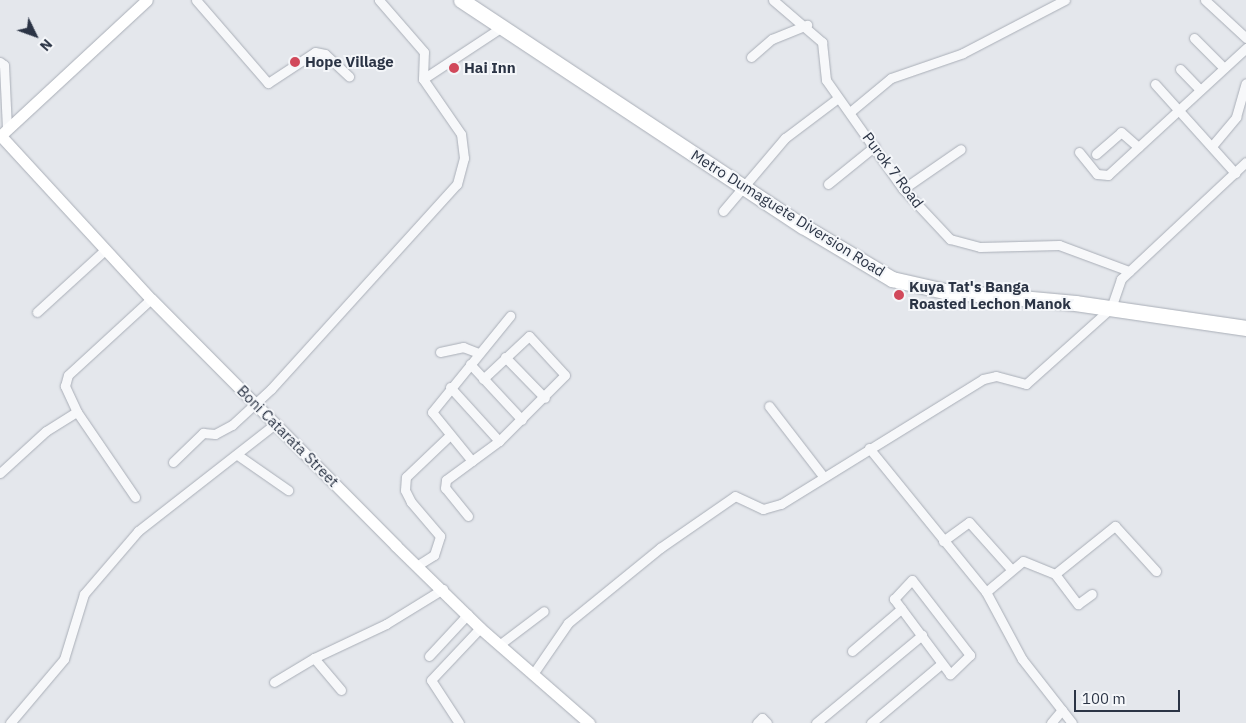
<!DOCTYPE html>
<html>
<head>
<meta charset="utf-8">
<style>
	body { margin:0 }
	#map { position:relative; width:1246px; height:723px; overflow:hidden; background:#e4e7ec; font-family:"IBM Plex Sans",sans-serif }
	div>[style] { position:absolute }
	.roads { filter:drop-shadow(0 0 1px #a9aeb7) drop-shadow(0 0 1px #a9aeb7) }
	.street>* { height:9px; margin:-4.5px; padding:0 4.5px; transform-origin:4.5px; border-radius:4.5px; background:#f7f8fa }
	.secondary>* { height:11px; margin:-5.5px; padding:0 5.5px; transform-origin:5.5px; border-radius:5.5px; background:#fff }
	.highway>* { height:15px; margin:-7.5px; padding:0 7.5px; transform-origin:7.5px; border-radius:7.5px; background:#fff }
	.dots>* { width:14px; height:14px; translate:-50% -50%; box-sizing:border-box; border:2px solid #f4f6f9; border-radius:50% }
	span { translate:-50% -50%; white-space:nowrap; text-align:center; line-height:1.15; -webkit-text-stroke:4px #f4f6f9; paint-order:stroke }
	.poi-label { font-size:15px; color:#2b3445; font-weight:700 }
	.left { translate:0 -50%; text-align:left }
	.street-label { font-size:15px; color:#2b3445 }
	.north { position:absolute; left:10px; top:10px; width:50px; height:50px; -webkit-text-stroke:4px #f4f6f9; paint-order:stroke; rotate:132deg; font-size:14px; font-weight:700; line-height:20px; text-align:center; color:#2b3445 }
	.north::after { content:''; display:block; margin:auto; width:18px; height:22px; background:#2b3445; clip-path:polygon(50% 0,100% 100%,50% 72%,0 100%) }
	.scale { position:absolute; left:1074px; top:690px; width:106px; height:22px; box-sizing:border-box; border:2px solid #2b3445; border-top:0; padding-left:6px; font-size:15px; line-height:18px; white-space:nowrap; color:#2b3445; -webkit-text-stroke:4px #f4f6f9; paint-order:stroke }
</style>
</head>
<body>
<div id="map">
	<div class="roads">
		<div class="street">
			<i style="left:196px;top:0;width:110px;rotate:49.1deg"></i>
			<i style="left:268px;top:83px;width:56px;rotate:-33.4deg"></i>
			<i style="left:315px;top:52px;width:10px;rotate:11deg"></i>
			<i style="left:325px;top:54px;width:33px;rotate:43deg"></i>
			<i style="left:773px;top:0;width:65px;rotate:40.6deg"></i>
			<i style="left:822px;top:42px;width:38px;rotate:84deg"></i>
			<i style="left:826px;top:80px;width:133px;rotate:54.8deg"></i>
			<i style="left:903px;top:189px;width:69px;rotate:46.8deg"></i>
			<i style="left:950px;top:239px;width:31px;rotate:15deg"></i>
			<i style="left:980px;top:247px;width:79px;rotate:-1.5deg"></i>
			<i style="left:1059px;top:245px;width:75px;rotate:20.4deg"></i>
			<i style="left:1205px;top:0;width:56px;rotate:42.8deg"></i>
			<i style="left:1194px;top:38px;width:42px;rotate:45deg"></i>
			<i style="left:751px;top:57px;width:28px;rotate:-41deg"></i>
			<i style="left:772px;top:39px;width:38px;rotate:-22deg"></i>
			<i style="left:0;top:62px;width:5px;rotate:37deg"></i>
			<i style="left:4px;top:65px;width:64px;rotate:87.3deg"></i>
			<i style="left:1180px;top:69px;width:29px;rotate:46deg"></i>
			<i style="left:423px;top:79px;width:95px;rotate:-33.4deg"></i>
			<i style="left:1155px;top:84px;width:120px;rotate:48deg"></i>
			<i style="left:850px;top:112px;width:53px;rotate:-39.7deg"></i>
			<i style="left:891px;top:78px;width:76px;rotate:-19.1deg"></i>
			<i style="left:963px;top:53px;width:115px;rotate:-27.5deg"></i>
			<i style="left:1212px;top:146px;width:38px;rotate:-50deg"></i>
			<i style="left:1236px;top:117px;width:35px;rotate:-74deg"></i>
			<i style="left:1079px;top:152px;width:28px;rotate:51deg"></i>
			<i style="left:1097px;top:174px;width:11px;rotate:5deg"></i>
			<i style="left:1108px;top:175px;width:188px;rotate:-42.6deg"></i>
			<i style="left:1096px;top:154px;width:33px;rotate:-41deg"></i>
			<i style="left:1121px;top:132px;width:23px;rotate:41deg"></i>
			<i style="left:828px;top:184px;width:60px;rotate:-39deg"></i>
			<i style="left:903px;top:189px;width:70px;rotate:-34.6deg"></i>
			<i style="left:723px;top:211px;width:96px;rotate:-49.7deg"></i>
			<i style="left:785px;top:138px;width:66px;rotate:-37deg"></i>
			<i style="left:37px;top:312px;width:92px;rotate:-42.4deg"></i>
			<i style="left:440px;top:352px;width:24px;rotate:-12deg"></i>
			<i style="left:463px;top:347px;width:17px;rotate:21deg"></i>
			<i style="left:505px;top:357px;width:57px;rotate:45.7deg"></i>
			<i style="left:470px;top:364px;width:76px;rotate:47.1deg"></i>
			<i style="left:450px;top:387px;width:73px;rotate:47.8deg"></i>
			<i style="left:769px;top:406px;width:88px;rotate:52.4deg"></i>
			<i style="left:77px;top:412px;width:103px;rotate:55.7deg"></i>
			<i style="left:869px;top:448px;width:186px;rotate:50.9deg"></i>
			<i style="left:986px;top:592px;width:76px;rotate:61.8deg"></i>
			<i style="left:1022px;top:659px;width:81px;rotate:52deg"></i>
			<i style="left:239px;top:456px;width:60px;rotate:34.8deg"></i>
			<i style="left:472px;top:461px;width:63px;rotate:-129.2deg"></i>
			<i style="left:432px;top:412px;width:124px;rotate:-50.9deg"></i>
			<i style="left:173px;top:462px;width:42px;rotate:-44deg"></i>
			<i style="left:203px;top:433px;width:12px;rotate:5deg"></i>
			<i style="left:215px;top:434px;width:19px;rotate:-28deg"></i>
			<i style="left:232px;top:425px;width:53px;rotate:-42.7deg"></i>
			<i style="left:271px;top:389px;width:277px;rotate:-47.8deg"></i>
			<i style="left:457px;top:184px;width:27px;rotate:-75deg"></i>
			<i style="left:464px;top:158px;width:24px;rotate:-97deg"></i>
			<i style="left:461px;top:134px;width:67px;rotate:-124.6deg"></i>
			<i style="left:423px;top:79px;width:27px;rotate:-88deg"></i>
			<i style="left:424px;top:52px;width:69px;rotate:-130.9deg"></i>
			<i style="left:0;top:473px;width:62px;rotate:-42.4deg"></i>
			<i style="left:46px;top:431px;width:36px;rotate:-32deg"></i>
			<i style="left:77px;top:412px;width:29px;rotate:-115deg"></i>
			<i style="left:65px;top:386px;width:11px;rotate:-75deg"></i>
			<i style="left:68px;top:375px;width:113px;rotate:-42.5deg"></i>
			<i style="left:468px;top:516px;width:36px;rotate:-129deg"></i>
			<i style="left:445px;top:488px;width:8px;rotate:-83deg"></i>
			<i style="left:446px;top:480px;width:66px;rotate:-36.3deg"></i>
			<i style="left:499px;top:441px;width:93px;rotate:-45deg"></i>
			<i style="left:565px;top:375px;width:53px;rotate:-132.7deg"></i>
			<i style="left:529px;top:336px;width:63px;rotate:136.9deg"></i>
			<i style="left:943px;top:541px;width:32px;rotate:-36deg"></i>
			<i style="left:969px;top:522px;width:63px;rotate:48.2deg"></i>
			<i style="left:418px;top:565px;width:19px;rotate:-32deg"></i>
			<i style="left:434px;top:555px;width:20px;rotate:-72deg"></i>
			<i style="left:440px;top:536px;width:45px;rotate:-130.5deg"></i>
			<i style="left:411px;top:502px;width:13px;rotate:-117deg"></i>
			<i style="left:405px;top:490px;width:13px;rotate:-86deg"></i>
			<i style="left:406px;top:477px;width:59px;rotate:-43.6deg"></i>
			<i style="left:1055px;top:574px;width:77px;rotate:-38.7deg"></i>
			<i style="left:1115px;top:526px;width:61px;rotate:47.7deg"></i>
			<i style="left:912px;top:580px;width:95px;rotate:52.3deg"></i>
			<i style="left:970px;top:655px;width:28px;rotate:136deg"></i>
			<i style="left:950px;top:674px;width:94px;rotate:-126.7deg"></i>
			<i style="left:894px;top:599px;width:26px;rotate:-47deg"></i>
			<i style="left:986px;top:592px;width:48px;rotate:-40deg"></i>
			<i style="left:1023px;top:561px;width:35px;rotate:22deg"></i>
			<i style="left:1055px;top:574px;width:38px;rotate:53deg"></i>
			<i style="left:1078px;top:604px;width:17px;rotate:-36deg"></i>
			<i style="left:499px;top:645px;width:56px;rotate:-37.1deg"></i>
			<i style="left:852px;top:651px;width:65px;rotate:-40.6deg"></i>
			<i style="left:429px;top:656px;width:57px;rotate:-47.1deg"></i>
			<i style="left:533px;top:674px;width:62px;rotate:-55.5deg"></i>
			<i style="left:568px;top:623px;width:119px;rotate:-39.2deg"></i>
			<i style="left:660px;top:548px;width:91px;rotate:-34.7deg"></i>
			<i style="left:735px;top:496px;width:31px;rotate:25deg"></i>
			<i style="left:763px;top:509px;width:19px;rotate:-16deg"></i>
			<i style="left:781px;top:504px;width:238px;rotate:-31.7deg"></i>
			<i style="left:983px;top:379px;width:13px;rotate:-13deg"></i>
			<i style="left:996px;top:376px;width:31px;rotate:15deg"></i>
			<i style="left:1026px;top:384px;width:114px;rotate:-41.8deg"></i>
			<i style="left:1111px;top:308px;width:31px;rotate:-71deg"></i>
			<i style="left:1121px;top:279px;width:171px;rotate:-43.1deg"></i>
			<i style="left:274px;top:682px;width:47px;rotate:-31deg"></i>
			<i style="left:341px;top:690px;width:42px;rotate:-130.2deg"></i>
			<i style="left:314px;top:658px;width:80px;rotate:-25.3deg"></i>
			<i style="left:386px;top:624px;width:67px;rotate:-31.6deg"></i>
			<i style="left:10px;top:723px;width:84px;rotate:-49.8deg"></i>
			<i style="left:64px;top:659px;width:68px;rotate:-72.9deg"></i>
			<i style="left:84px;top:594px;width:83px;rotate:-49.4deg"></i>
			<i style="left:138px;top:531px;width:175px;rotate:-38deg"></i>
			<i style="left:459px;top:723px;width:51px;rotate:-123.1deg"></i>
			<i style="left:431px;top:680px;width:71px;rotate:-46.7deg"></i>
			<i style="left:757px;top:723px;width:7px;rotate:-45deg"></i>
			<i style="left:762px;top:718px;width:7px;rotate:45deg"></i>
			<i style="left:816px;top:723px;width:138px;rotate:-39.7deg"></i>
			<i style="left:871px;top:723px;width:92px;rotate:-40.1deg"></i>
			<i style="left:1051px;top:723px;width:17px;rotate:-50deg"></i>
		</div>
		<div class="secondary">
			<i style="left:0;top:135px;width:223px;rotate:47.4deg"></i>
			<i style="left:151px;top:299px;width:348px;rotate:45.2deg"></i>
			<i style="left:396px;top:546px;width:117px;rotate:44.3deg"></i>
			<i style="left:480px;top:628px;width:145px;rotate:41.1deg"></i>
			<i style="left:0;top:136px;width:200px;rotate:-42.8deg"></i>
		</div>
		<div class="highway">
			<i style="left:461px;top:0;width:410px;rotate:33.5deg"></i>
			<i style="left:803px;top:226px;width:104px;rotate:30.8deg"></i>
			<i style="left:892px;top:279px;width:53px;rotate:13deg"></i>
			<i style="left:944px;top:291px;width:132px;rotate:5.2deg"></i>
			<i style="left:1075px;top:303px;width:173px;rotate:8.3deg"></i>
		</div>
	</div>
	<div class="dots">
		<i style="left:295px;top:62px;background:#d1495b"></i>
		<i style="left:454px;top:68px;background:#d1495b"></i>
		<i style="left:899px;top:295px;background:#d1495b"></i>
	</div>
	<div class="poi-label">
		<span class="left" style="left:305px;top:62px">Hope Village</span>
		<span class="left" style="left:464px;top:68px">Hai Inn</span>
		<span class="left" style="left:909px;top:295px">Kuya Tat's Banga<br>Roasted Lechon Manok</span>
	</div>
	<div class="street-label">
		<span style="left:893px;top:170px;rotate:53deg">Purok 7 Road</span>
		<span style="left:788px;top:213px;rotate:32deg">Metro Dumaguete Diversion Road</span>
		<span style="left:288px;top:436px;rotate:45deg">Boni Catarata Street</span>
	</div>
	<div class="north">N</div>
	<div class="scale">100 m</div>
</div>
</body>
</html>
